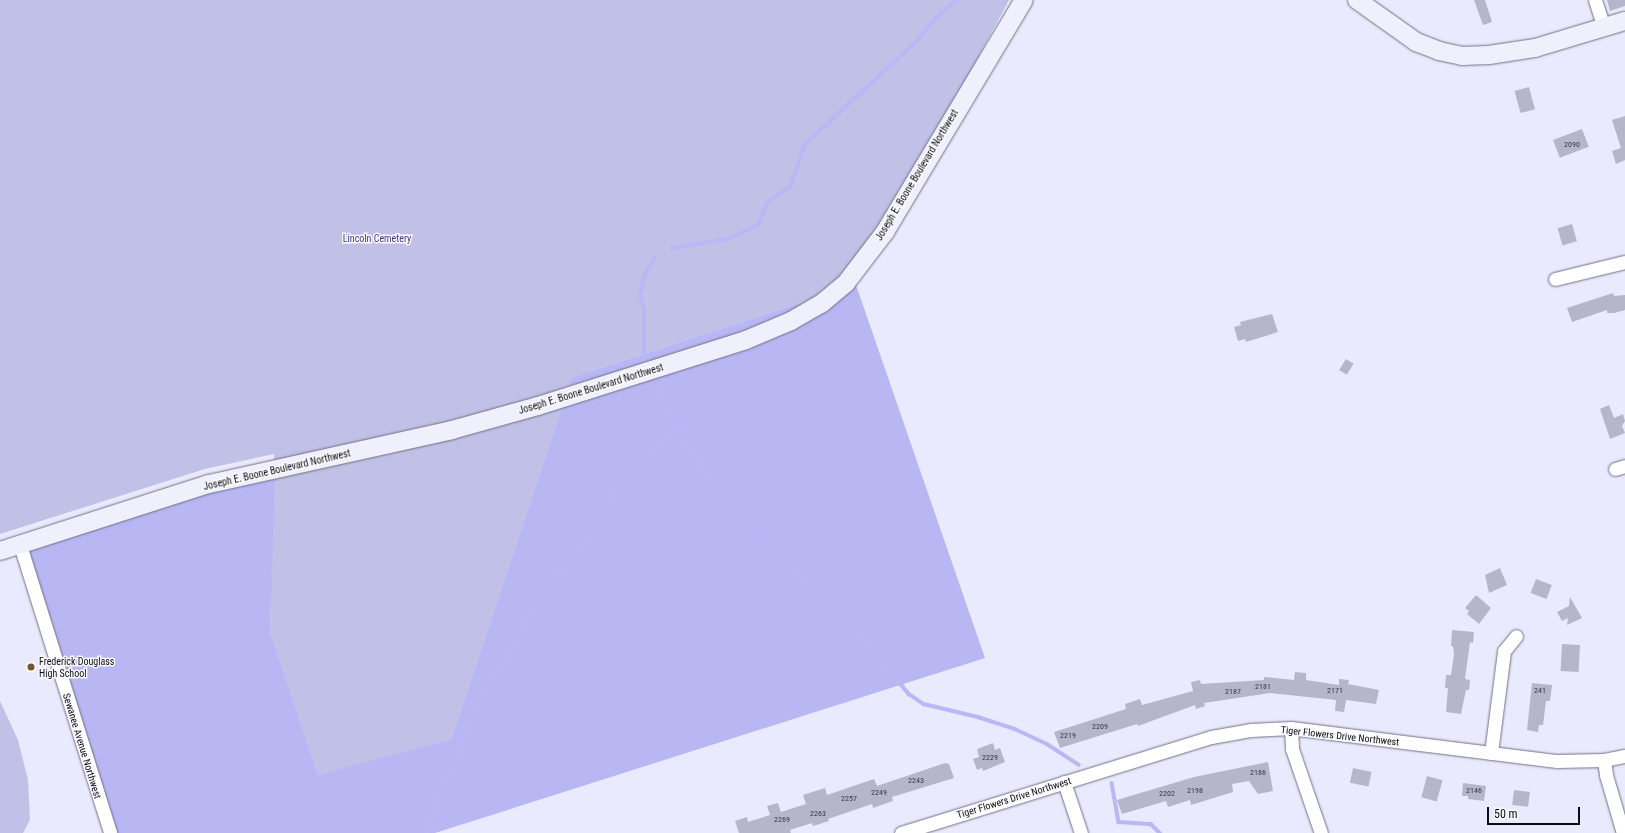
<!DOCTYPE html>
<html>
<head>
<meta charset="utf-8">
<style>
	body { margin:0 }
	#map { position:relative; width:1625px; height:833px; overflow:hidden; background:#eaeafe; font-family:"Roboto Condensed",sans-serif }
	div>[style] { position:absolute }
	.green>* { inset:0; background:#c1c0e7 }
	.forest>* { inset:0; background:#b9b6f4 }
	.stream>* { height:3.5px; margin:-1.75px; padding:0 1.75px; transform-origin:1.75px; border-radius:1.75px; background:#b9b7f5 }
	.building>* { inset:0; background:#b6b6ca; transform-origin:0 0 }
	.roads { filter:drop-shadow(0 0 1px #717183) drop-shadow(0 0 1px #717183) }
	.street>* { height:13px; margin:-6.5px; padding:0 6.5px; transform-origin:6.5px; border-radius:6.5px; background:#fff }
	.secondary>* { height:18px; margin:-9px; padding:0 9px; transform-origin:9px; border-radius:9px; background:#f0effc }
	.dots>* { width:11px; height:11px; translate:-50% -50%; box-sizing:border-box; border:2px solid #f9f9fd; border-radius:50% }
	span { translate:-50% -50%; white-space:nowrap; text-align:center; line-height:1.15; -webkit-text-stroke:3px #f9f9fd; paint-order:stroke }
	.number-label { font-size:8px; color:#373742 }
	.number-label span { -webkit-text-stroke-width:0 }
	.street-label { font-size:10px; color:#0d0d14 }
	.park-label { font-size:10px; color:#433880 }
	.poi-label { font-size:10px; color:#0d0d14 }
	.left { translate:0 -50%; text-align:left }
	.scale { position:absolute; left:1487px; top:807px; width:93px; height:18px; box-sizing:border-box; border:2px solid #0d0d14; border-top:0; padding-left:5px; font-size:12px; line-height:14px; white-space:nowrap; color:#0d0d14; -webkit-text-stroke:3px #f9f9fd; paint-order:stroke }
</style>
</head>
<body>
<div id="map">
	<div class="green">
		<i style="clip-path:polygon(0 0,1009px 0,856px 285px,572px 377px,451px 739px,318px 776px,270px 631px,274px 454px,205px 469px,0 534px)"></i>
		<i style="clip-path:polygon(0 701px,18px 740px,28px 780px,30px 820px,23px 833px,0 833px)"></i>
	</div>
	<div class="forest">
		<i style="clip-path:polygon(856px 285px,985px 658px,435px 833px,113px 833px,26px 551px,211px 492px,275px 478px,270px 631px,318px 775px,451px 739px,572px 377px)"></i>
	</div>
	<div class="stream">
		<i style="left:672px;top:248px;width:58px;rotate:-9deg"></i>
		<i style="left:729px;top:239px;width:32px;rotate:-26deg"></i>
		<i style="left:758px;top:225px;width:25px;rotate:-67deg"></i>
		<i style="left:768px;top:202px;width:28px;rotate:-35deg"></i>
		<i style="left:791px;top:186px;width:43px;rotate:-72.4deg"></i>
		<i style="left:804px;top:145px;width:152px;rotate:-42.6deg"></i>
		<i style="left:916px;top:42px;width:31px;rotate:-50deg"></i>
		<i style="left:936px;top:18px;width:28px;rotate:-41deg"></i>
		<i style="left:644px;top:357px;width:47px;rotate:-90deg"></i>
		<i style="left:644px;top:310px;width:16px;rotate:-105deg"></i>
		<i style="left:640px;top:295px;width:18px;rotate:-77deg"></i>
		<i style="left:644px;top:277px;width:21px;rotate:-61deg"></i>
		<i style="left:655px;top:381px;width:55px;rotate:61.6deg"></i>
		<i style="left:681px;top:429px;width:16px;rotate:72deg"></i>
		<i style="left:686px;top:444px;width:93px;rotate:54.6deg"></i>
		<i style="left:740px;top:520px;width:37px;rotate:46deg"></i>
		<i style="left:766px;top:547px;width:93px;rotate:40.2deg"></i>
		<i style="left:837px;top:607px;width:113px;rotate:50.4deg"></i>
		<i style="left:909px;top:694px;width:18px;rotate:34deg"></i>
		<i style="left:924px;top:704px;width:56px;rotate:13.5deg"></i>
		<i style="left:978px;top:717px;width:39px;rotate:18deg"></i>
		<i style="left:1015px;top:729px;width:35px;rotate:25deg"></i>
		<i style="left:1047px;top:744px;width:38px;rotate:33deg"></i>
		<i style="left:1112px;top:783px;width:40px;rotate:80deg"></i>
		<i style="left:1119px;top:822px;width:32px;rotate:4deg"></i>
		<i style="left:1151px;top:824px;width:13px;rotate:45deg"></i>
		<i style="left:427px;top:833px;width:41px;rotate:-71.6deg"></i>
		<i style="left:440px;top:794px;width:93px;rotate:-65.9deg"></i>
		<i style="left:478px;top:709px;width:112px;rotate:-61.8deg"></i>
		<i style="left:531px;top:610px;width:37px;rotate:-54deg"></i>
		<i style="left:553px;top:580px;width:31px;rotate:-48deg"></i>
		<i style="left:574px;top:557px;width:80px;rotate:-57.3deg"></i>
		<i style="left:617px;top:490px;width:88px;rotate:-46.4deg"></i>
		<i style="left:678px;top:426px;width:4px;rotate:34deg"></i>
	</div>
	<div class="building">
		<i style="clip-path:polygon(1474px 0,1485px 0,1492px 22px,1483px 25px)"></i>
		<i style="clip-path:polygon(1607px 0,1625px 0,1625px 6px,1610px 11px)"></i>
		<i style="left:1529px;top:87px;width:23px;height:15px;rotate:75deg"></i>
		<i style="clip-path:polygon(1625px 116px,1625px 160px,1616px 164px,1612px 151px,1621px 148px,1612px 120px)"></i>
		<i style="left:1582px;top:129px;width:19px;height:31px;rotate:69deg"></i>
		<i style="left:1572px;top:224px;width:18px;height:15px;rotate:74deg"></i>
		<i style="clip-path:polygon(1613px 293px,1614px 296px,1625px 295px,1625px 310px,1614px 313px,1607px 313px,1607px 310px,1572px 322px,1567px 308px)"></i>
		<i style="clip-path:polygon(1272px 314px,1278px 332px,1246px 342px,1245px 339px,1238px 341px,1234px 327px,1241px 325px,1240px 322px)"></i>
		<i style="left:1346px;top:359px;width:9px;height:13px;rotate:32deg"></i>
		<i style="clip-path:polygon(1609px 405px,1614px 418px,1623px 414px,1625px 421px,1622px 426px,1625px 433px,1610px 439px,1600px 409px)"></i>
		<i style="clip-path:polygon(1500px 568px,1507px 585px,1489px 593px,1485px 575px)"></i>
		<i style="left:1536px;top:579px;width:17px;height:15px;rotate:21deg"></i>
		<i style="clip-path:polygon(1476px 595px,1491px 608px,1479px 624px,1467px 614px,1469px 611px,1465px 608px)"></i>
		<i style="clip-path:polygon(1570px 597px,1582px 618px,1567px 625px,1568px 618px,1562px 621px,1557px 612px,1569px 606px)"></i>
		<i style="clip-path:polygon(1452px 630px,1474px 632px,1473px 643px,1470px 642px,1465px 679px,1470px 680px,1469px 690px,1466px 690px,1461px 714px,1446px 712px,1448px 688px,1445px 688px,1446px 675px,1451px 675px,1454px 654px,1453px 646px,1451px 646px)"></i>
		<i style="left:1562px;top:644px;width:18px;height:27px;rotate:3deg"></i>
		<i style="clip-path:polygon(1295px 672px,1306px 673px,1306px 680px,1339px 685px,1339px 679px,1349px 680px,1348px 684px,1379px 690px,1376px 704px,1346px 700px,1344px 712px,1335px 711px,1336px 700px,1270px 693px,1204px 703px,1205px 706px,1196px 709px,1195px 705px,1138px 726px,1137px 724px,1060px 748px,1054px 732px,1126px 709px,1125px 704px,1140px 699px,1142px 705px,1193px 691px,1191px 682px,1200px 680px,1201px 684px,1264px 680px,1264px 677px,1294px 680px)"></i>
		<i style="clip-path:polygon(1532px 683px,1552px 685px,1550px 701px,1546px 701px,1543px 725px,1539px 725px,1538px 732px,1527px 730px)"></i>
		<i style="clip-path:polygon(993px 743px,995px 750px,1000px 748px,1005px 762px,983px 771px,982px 768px,977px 770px,973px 759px,979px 757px,977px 749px)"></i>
		<i style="clip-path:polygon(1268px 762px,1273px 791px,1258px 794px,1249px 781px,1232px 784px,1233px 792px,1191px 805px,1190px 800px,1168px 807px,1166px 801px,1122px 814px,1117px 800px,1194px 777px)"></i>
		<i style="clip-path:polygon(945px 763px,949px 764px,954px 778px,892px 797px,893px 801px,873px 808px,872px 804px,828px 819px,829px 821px,813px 826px,812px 823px,790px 830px,791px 833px,739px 833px,735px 821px,747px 817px,748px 822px,770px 815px,767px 806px,778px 803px,781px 812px,806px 804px,803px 795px,825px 788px,827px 795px,874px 779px,877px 786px)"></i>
		<i style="left:1353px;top:768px;width:19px;height:15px;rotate:12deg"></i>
		<i style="left:1427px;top:776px;width:16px;height:22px;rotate:15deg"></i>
		<i style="clip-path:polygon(1463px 783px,1486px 786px,1484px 801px,1468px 799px,1468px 796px,1462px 796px)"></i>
		<i style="left:1514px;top:790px;width:16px;height:15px;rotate:7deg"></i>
	</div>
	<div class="roads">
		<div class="street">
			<i style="left:1595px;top:0;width:29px;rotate:72deg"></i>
			<i style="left:1555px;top:279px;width:72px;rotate:-13.7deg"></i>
			<i style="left:1615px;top:469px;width:10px;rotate:-17deg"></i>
			<i style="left:20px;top:545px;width:302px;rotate:72.6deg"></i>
			<i style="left:1291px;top:728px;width:21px;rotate:87deg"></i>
			<i style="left:1292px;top:749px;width:89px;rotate:71deg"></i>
			<i style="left:1491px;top:753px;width:103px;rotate:-82.7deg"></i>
			<i style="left:1504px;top:651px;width:19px;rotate:-51deg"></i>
			<i style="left:1604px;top:760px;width:15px;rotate:82deg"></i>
			<i style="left:1606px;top:775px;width:60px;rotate:73.7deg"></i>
			<i style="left:1064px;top:782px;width:54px;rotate:71.6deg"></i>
			<i style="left:901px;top:833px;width:325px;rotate:-17.2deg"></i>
			<i style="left:1211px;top:737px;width:41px;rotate:-9.9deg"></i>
			<i style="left:1251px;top:730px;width:40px;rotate:-2.9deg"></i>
			<i style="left:1291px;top:728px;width:268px;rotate:7.1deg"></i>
			<i style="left:1557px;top:761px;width:47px;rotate:-1.2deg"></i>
			<i style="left:1604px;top:760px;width:21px;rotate:-11deg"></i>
		</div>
		<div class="secondary">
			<i style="left:1357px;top:0;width:72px;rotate:35.4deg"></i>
			<i style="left:1416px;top:42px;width:25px;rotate:21deg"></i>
			<i style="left:1439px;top:51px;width:24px;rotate:12deg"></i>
			<i style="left:1462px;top:56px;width:27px;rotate:-2deg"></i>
			<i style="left:1489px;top:55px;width:47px;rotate:-8.7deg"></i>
			<i style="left:1535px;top:48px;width:94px;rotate:-16.7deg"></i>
			<i style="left:0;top:551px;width:219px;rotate:-17.8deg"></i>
			<i style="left:209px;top:484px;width:249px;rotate:-12.5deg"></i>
			<i style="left:452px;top:430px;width:89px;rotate:-15.6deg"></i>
			<i style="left:538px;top:406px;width:218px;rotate:-17.6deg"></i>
			<i style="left:746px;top:340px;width:49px;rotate:-22.9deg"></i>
			<i style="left:791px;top:321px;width:34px;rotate:-30deg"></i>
			<i style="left:821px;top:304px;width:33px;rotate:-40deg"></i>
			<i style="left:846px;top:283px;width:64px;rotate:-52.6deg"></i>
			<i style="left:885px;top:232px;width:270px;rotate:-59.1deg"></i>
		</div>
	</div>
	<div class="dots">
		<i style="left:31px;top:667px;background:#735629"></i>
	</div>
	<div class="number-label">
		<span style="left:1572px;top:145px">2090</span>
		<span style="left:1263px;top:687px">2181</span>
		<span style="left:1335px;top:691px">2171</span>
		<span style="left:1540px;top:691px">241</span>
		<span style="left:1233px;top:692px">2187</span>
		<span style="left:1100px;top:727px">2209</span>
		<span style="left:1068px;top:736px">2219</span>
		<span style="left:990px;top:758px">2229</span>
		<span style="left:1258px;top:773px">2186</span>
		<span style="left:916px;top:781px">2243</span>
		<span style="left:1195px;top:791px">2198</span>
		<span style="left:1474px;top:791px">2146</span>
		<span style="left:879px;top:793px">2249</span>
		<span style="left:1167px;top:794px">2202</span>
		<span style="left:849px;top:799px">2257</span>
		<span style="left:818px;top:814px">2263</span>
		<span style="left:782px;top:820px">2269</span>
	</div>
	<div class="street-label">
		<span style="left:917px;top:175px;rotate:-59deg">Joseph E. Boone Boulevard Northwest</span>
		<span style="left:591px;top:389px;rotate:-17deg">Joseph E. Boone Boulevard Northwest</span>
		<span style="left:277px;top:470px;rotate:-13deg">Joseph E. Boone Boulevard Northwest</span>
		<span style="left:1340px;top:736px;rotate:6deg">Tiger Flowers Drive Northwest</span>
		<span style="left:82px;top:746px;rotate:73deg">Sewanee Avenue Northwest</span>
		<span style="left:1014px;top:798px;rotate:-17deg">Tiger Flowers Drive Northwest</span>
	</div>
	<div class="park-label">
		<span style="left:377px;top:239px">Lincoln Cemetery</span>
	</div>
	<div class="poi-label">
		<span class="left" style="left:39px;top:667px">Frederick Douglass<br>High School</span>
	</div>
	<div class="scale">50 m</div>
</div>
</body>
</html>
